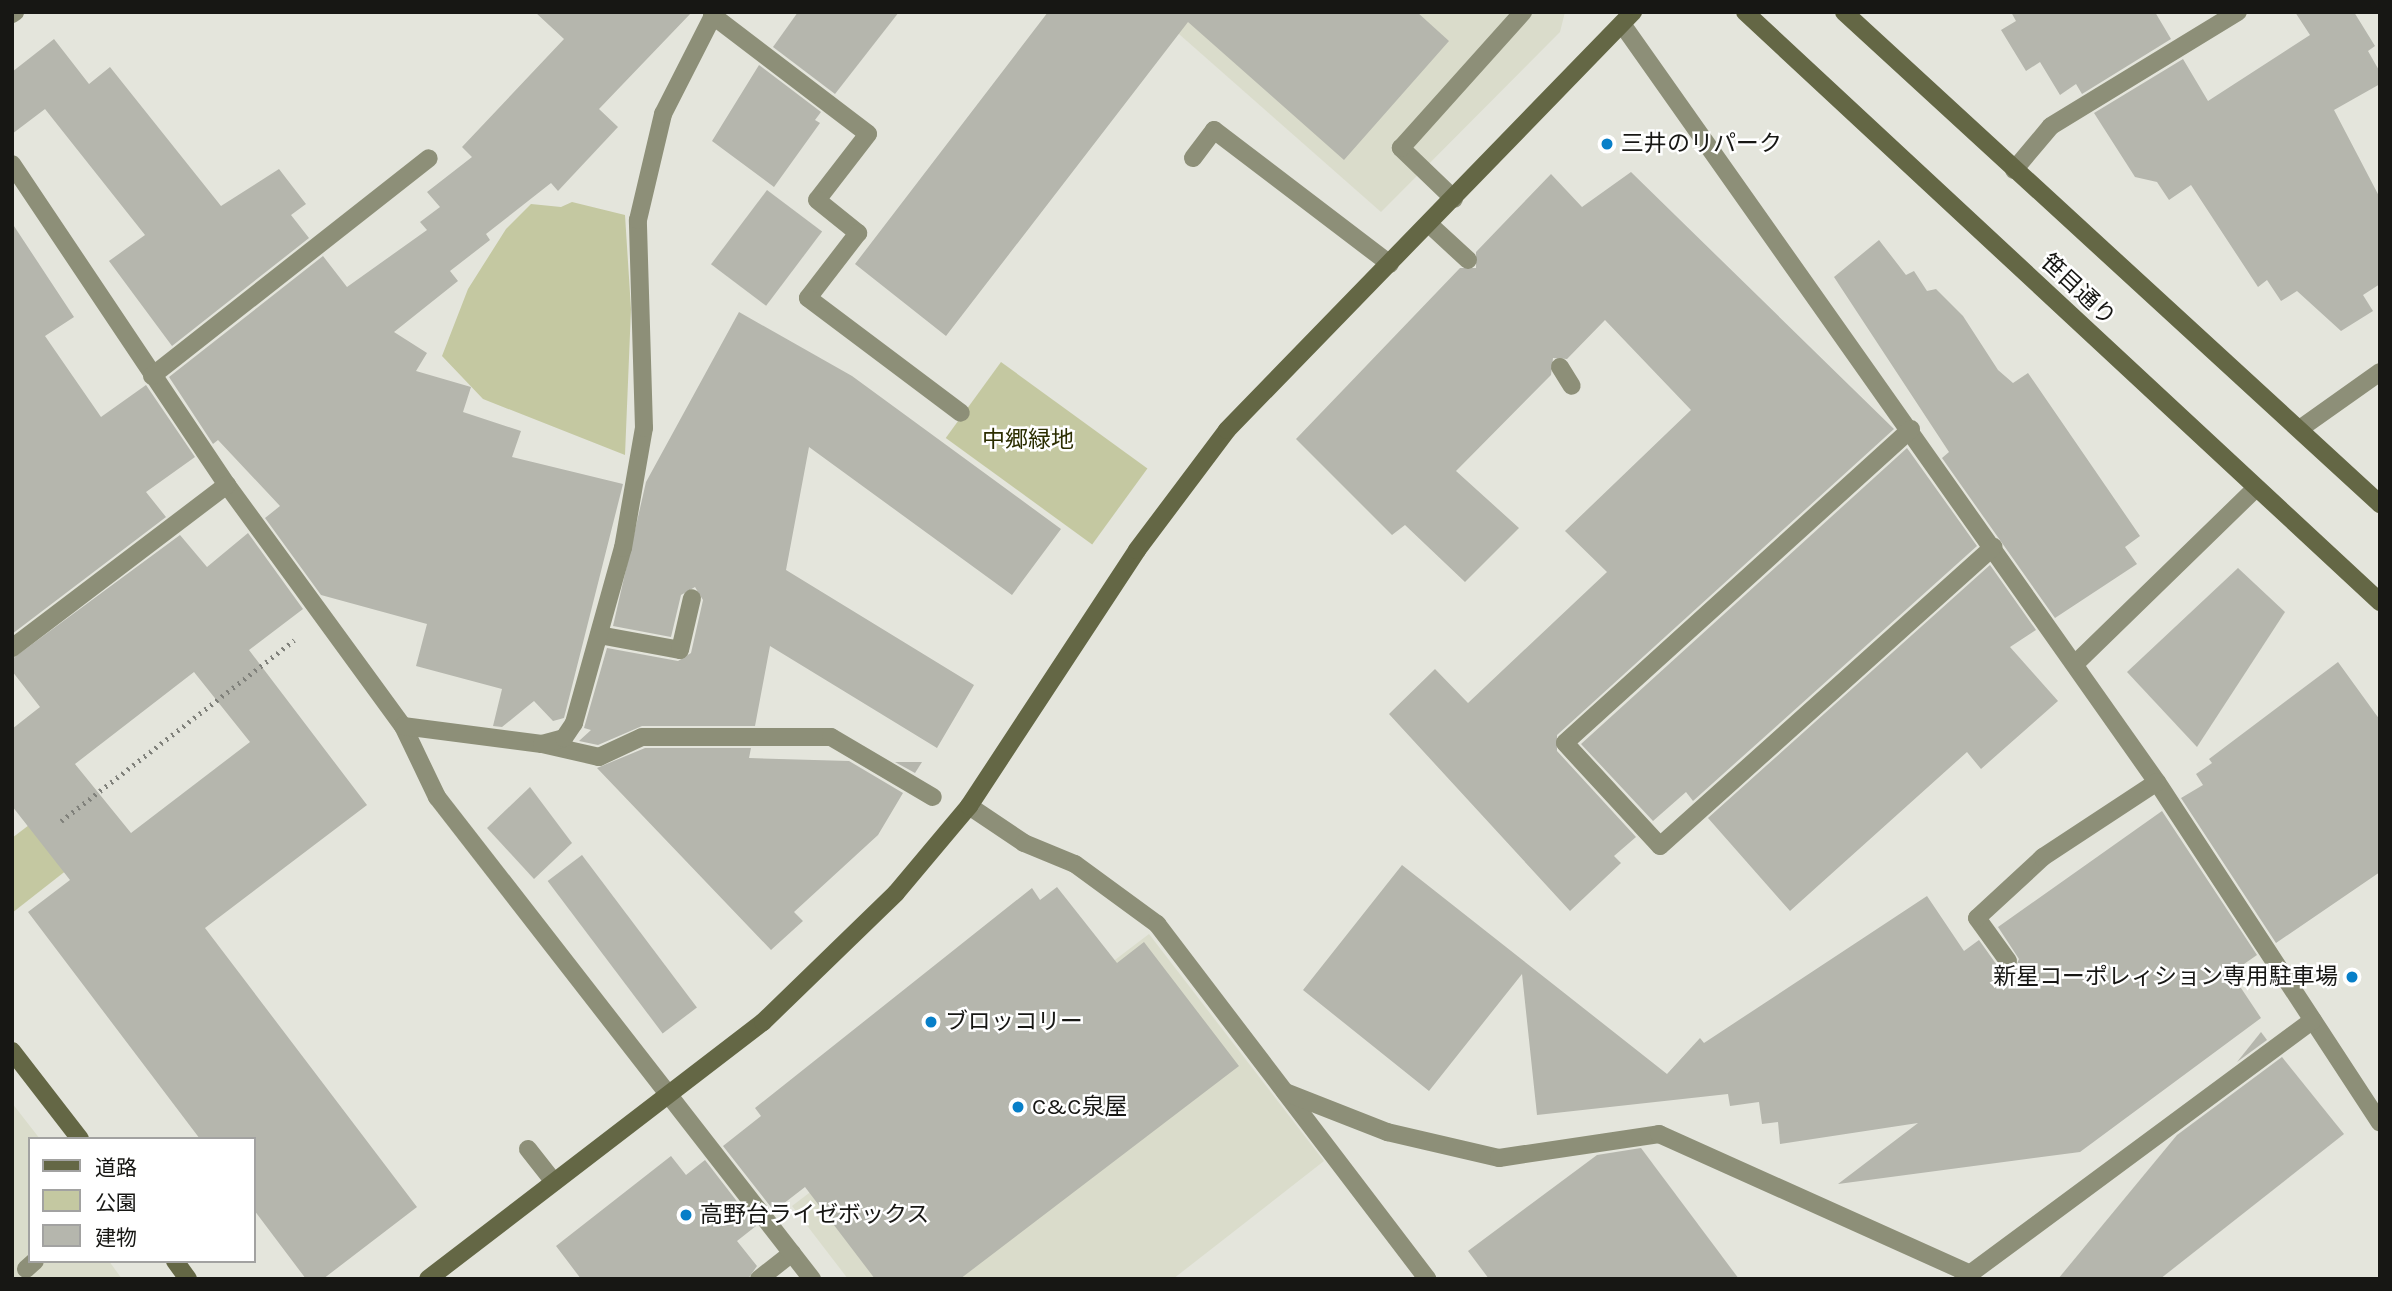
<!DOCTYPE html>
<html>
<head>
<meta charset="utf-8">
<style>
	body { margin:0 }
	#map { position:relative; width:2392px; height:1291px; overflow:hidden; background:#e4e5dc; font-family:Karla,"Noto Sans JP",sans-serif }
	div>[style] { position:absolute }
	.built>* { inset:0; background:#dadccb }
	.green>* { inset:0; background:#c4c8a1; transform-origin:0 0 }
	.building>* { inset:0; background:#b5b6ad; transform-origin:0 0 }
	.path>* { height:4.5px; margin-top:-2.25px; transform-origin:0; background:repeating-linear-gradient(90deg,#80817b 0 2px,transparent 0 7px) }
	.lane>* { height:18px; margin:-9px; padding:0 9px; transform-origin:9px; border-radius:9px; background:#8d8f78 }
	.street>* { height:18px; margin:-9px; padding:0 9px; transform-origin:9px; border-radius:9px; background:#8d8f78 }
	.secondary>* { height:18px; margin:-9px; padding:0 9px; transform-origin:9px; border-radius:9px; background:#646745 }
	.dots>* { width:19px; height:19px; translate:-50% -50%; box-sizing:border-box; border:4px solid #fff; border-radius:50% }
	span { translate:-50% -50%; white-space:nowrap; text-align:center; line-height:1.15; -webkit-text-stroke:5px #fff; paint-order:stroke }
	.poi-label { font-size:23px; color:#171714 }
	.left { translate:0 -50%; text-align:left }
	.right { translate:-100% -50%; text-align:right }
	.street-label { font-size:23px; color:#171714 }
	.park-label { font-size:23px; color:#2b2d00 }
	.frame { position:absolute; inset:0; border:14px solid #171714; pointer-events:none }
	.legend { position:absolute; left:28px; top:1137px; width:228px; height:126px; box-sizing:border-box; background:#fff; border:2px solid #a2a2a1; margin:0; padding:9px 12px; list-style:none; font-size:21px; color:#171714 }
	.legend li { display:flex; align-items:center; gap:14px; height:35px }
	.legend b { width:35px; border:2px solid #a2a2a1 }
</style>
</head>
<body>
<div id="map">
	<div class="built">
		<i style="clip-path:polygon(1154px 12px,1565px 12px,1560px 32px,1381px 212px)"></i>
		<i style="clip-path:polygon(1149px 934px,1324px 1161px,1173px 1279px,848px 1279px,792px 1206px)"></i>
		<i style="clip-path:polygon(12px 1103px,40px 1139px,30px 1139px,30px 1261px,109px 1261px,122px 1279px,12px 1279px)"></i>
	</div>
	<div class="green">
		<i style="clip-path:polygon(572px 202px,625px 215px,631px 309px,625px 455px,483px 399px,442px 356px,468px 289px,506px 229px,531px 204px,561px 207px)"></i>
		<i style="left:1001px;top:362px;width:181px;height:94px;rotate:36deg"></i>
		<i style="clip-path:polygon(50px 809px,86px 855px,12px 913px,12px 838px)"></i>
	</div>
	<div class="building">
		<i style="clip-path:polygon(535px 12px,692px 12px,599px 109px,618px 127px,558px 191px,551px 183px,486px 234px,490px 240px,450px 271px,458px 281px,394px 332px,427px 353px,416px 371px,471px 387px,463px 412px,521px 431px,512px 457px,623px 484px,564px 718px,553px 721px,534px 701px,502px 727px,493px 726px,502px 689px,416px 666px,427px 624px,321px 595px,265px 518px,280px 506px,218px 440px,213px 444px,169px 377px,323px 256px,347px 287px,427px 230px,420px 222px,440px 207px,427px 192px,472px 157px,462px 147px,564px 39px)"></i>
		<i style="clip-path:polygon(798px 12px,899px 12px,835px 94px,773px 47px)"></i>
		<i style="clip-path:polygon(1048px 12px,1417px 12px,1449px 41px,1344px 160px,1188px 22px,946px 336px,855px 264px)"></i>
		<i style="clip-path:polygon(2011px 12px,2155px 12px,2171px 39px,2082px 94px,2076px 84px,2060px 95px,2040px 62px,2026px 71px,2001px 30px,2016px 21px)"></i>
		<i style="clip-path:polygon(2295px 12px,2354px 12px,2375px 46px,2368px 51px,2380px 72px,2380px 84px,2334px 110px,2380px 198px,2380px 284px,2363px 295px,2373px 311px,2341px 331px,2297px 291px,2281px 301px,2267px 280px,2258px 287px,2191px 185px,2169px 200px,2157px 182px,2135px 177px,2094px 113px,2183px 59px,2208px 101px,2310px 35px)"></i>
		<i style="clip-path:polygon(54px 39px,89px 84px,110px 67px,221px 206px,279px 169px,306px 204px,291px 215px,309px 238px,172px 346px,109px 261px,145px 235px,45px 109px,12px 134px,12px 72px)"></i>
		<i style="clip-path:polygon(759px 65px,821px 112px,815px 120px,820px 123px,774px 187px,712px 141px)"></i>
		<i style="clip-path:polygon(1631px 172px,1894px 429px,1557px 735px,1557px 751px,1636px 837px,1614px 856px,1621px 863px,1570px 911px,1389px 714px,1435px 669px,1468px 703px,1607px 572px,1565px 531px,1691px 410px,1605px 320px,1567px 359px,1553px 358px,1551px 375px,1456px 471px,1519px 528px,1465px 582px,1405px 525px,1392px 535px,1296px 439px,1460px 268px,1476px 268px,1476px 252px,1551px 174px,1582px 207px)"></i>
		<i style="left:767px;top:190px;width:69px;height:93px;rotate:37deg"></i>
		<i style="clip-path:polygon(12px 223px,74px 317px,45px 336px,101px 417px,146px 385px,195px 457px,146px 492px,166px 517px,12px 634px)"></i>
		<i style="clip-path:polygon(1879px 240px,1906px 275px,1914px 271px,1927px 291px,1936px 289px,1963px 316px,1998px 370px,2013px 383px,2028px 373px,2140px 536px,2125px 547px,2137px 564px,2055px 618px,1942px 458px,1949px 452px,1834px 277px)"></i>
		<i style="clip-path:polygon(739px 312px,852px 376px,1061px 529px,1012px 595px,809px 447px,786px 570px,974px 685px,937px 748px,770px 646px,755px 726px,642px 726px,598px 745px,579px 741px,591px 730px,584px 728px,607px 648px,678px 661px,691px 653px,703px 600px,695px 587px,681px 595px,671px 637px,613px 626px,646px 482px)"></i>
		<i style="clip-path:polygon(1907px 448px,1977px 546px,1693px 801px,1686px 792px,1653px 821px,1581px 744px)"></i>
		<i style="clip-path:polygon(evenodd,248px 533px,303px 609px,249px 650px,367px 805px,205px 928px,417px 1207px,323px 1279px,306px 1279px,254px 1210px,254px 1139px,200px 1139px,28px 912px,70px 880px,12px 806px,12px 729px,40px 707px,12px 671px,12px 659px,180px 535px,207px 567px,248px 533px,194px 672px,250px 742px,131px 833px,75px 764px,194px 672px)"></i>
		<i style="clip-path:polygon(1990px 565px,2036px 630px,2010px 647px,2058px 701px,1981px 769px,1967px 752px,1790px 911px,1708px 818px)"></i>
		<i style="clip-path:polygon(2238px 568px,2285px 612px,2197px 747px,2127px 672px)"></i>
		<i style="clip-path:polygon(2338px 662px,2380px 720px,2380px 872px,2276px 943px,2181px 798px,2203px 785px,2196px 774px,2212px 763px,2209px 759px)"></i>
		<i style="clip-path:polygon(645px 748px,751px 748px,749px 758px,849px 761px,903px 793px,878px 835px,794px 912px,803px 921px,771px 950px,597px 768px)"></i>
		<i style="clip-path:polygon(895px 762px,922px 762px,915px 773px)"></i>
		<i style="clip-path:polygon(530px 787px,572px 843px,534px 879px,487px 828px)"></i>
		<i style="clip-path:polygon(2162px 811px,2257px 955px,2231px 973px,2261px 1018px,2080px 1152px,1838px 1184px,1918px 1123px,1780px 1144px,1778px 1122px,1762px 1124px,1759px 1102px,1730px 1106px,1728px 1094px,1537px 1115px,1522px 974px,1429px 1091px,1303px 990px,1402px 865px,1667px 1074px,1700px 1038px,1704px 1043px,1927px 896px,1964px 951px,1979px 940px,1999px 968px,2014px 971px,2019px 959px,1998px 927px)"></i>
		<i style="left:582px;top:855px;width:191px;height:43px;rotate:53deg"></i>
		<i style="clip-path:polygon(1057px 887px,1117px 963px,1144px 942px,1239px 1066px,960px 1279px,875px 1279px,805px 1187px,774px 1211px,723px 1146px,761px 1116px,755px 1108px,1032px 888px,1040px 900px)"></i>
		<i style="clip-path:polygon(2261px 1032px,2267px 1040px,2237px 1062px)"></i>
		<i style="clip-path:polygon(2282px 1057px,2344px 1134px,2160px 1279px,2058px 1279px,2177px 1135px)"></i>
		<i style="clip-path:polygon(1641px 1148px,1739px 1279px,1489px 1279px,1468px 1251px,1597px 1155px)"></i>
		<i style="clip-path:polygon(671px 1156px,686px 1175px,705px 1160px,756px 1226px,737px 1241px,757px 1266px,748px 1279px,581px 1279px,556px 1246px)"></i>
	</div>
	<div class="path">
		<i style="left:61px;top:821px;width:295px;rotate:-37.8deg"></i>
	</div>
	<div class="lane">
		<i style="left:712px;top:15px;width:196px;rotate:37.3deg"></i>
		<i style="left:868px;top:134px;width:83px;rotate:127.7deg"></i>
		<i style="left:817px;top:200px;width:53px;rotate:38.8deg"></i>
		<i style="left:858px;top:233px;width:82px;rotate:127.6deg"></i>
		<i style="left:808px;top:298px;width:191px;rotate:36.9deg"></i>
		<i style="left:1193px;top:158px;width:35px;rotate:-53deg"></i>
		<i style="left:1214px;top:130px;width:221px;rotate:37.3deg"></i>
		<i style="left:1454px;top:199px;width:74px;rotate:-136.1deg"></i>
		<i style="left:1401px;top:148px;width:183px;rotate:-48.1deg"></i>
		<i style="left:1429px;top:224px;width:53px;rotate:42.7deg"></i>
		<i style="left:1560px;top:367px;width:22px;rotate:58deg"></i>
		<i style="left:599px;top:635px;width:82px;rotate:10.5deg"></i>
		<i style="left:680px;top:650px;width:53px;rotate:-77deg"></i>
		<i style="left:542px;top:744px;width:58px;rotate:12.8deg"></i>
		<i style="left:599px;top:757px;width:47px;rotate:-24.9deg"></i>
		<i style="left:642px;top:737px;width:189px"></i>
		<i style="left:831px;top:737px;width:118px;rotate:30.5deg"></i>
		<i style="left:528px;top:1149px;width:42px;rotate:51.8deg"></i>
		<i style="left:26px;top:1269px;width:12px;rotate:-42deg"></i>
		<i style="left:759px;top:1279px;width:42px;rotate:-38.2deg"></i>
	</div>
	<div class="street">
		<i style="left:12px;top:14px;width:4px;rotate:-34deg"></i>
		<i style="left:1622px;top:24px;width:928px;rotate:54.79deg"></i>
		<i style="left:2157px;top:782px;width:407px;rotate:56.8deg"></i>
		<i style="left:12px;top:164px;width:386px;rotate:56.2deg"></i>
		<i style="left:227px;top:485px;width:298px;rotate:53.9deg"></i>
		<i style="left:403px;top:726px;width:79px;rotate:64.4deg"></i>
		<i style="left:437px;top:797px;width:611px;rotate:52.12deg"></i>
		<i style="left:2014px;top:170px;width:57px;rotate:-49.9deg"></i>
		<i style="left:2051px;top:126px;width:219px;rotate:-31.4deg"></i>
		<i style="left:152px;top:376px;width:352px;rotate:-38.2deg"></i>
		<i style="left:2301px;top:428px;width:97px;rotate:-35.3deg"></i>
		<i style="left:1911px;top:429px;width:467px;rotate:137.8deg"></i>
		<i style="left:1565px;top:743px;width:140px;rotate:47.3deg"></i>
		<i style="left:1660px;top:846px;width:448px;rotate:-41.9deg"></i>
		<i style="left:12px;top:648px;width:270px;rotate:-37.2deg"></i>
		<i style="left:2075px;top:664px;width:251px;rotate:-44.2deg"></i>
		<i style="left:403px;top:726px;width:140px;rotate:7.4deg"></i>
		<i style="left:542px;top:744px;width:23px;rotate:-15deg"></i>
		<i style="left:564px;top:738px;width:18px;rotate:-56deg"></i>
		<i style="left:574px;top:723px;width:182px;rotate:-74.4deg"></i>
		<i style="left:623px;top:548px;width:122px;rotate:-80.1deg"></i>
		<i style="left:644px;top:428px;width:208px;rotate:-91.7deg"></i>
		<i style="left:638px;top:220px;width:109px;rotate:-76.7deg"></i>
		<i style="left:663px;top:114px;width:114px;rotate:-63deg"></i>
		<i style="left:969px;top:806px;width:66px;rotate:33.9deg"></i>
		<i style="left:1024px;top:843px;width:55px;rotate:22.4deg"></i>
		<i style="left:1075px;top:864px;width:102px;rotate:36.2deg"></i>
		<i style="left:1157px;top:924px;width:446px;rotate:52.7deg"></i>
		<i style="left:2008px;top:961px;width:53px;rotate:-125.8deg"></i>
		<i style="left:1977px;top:918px;width:90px;rotate:-42.7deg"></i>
		<i style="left:2043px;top:857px;width:136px;rotate:-33.3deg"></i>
		<i style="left:1285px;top:1092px;width:110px;rotate:21.4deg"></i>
		<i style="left:1387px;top:1132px;width:115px;rotate:13.1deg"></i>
		<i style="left:1499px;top:1158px;width:162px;rotate:-8.5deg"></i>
		<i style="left:1659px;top:1134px;width:341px;rotate:24.2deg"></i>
		<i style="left:1963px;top:1279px;width:435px;rotate:-36.5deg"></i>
	</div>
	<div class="secondary">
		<i style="left:1745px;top:12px;width:867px;rotate:42.9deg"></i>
		<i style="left:1844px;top:12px;width:728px;rotate:42.55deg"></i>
		<i style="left:12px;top:1051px;width:111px;rotate:52.3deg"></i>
		<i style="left:175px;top:1261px;width:22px;rotate:54deg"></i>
		<i style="left:428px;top:1279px;width:422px;rotate:-37.5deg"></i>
		<i style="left:763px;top:1022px;width:185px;rotate:-44.1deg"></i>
		<i style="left:896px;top:893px;width:114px;rotate:-50deg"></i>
		<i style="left:969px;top:806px;width:306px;rotate:-56.7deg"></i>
		<i style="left:1137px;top:550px;width:150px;rotate:-53.1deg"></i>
		<i style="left:1227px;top:430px;width:583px;rotate:-45.83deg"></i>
	</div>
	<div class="dots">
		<i style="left:1607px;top:144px;background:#077fc8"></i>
		<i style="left:2352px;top:977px;background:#077fc8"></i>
		<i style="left:931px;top:1022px;background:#077fc8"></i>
		<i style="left:1018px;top:1107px;background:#077fc8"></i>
		<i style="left:686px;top:1215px;background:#077fc8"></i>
	</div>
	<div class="poi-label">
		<span class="left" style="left:1621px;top:144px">三井のリパーク</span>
		<span class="right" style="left:2338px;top:977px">新星コーポレィション専用駐車場</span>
		<span class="left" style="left:945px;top:1022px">ブロッコリー</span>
		<span class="left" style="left:1032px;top:1107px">C&amp;C泉屋</span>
		<span class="left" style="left:700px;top:1215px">高野台ライゼボックス</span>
	</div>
	<div class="street-label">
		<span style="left:2078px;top:290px;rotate:43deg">笹目通り</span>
	</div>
	<div class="park-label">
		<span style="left:1028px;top:440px">中郷緑地</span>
	</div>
	<div class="frame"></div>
	<ul class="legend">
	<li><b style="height:9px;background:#646745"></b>道路</li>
	<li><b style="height:19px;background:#c4c8a1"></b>公園</li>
	<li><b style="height:19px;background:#b5b6ad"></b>建物</li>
	</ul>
</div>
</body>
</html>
